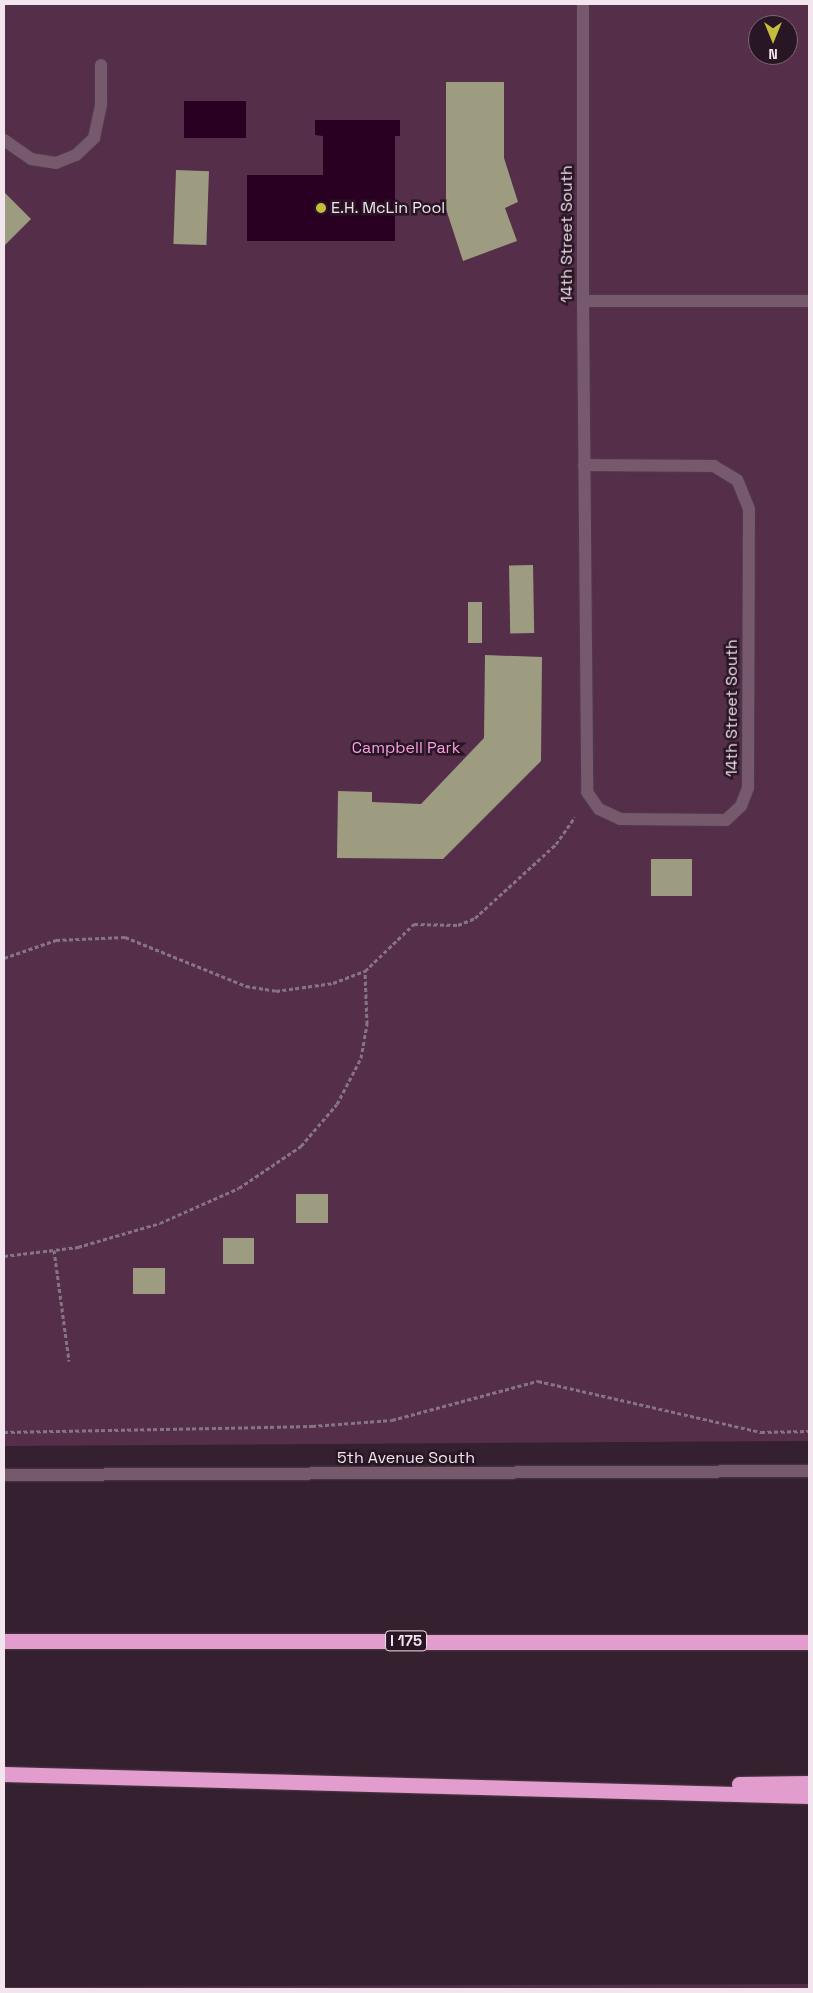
<!DOCTYPE html>
<html>
<head>
<meta charset="utf-8">
<style>
	body { margin:0 }
	#map { position:relative; width:813px; height:1993px; overflow:hidden; background:#34202e; font-family:"Space Grotesk",sans-serif }
	div>[style] { position:absolute }
	.green>* { inset:0; background:#552e4a }
	.water>* { inset:0; background:#290021; transform-origin:0 0 }
	.building>* { inset:0; background:#9d9c80; transform-origin:0 0 }
	.path>* { height:3px; margin-top:-1.5px; transform-origin:0; background:repeating-linear-gradient(90deg,#867581 0 4px,transparent 0 6.5px) }
	.roads { filter:drop-shadow(0 0 1px #4f3c49) drop-shadow(0 0 1px #4f3c49) }
	.minor>* { height:12px; margin:-6px; padding:0 6px; transform-origin:6px; border-radius:6px; background:#76596d }
	.highway>* { height:15px; margin:-7.5px; padding:0 7.5px; transform-origin:7.5px; border-radius:7.5px; background:#e39cce }
	.dots>* { width:14px; height:14px; translate:-50% -50%; box-sizing:border-box; border:2px solid #291624; border-radius:50% }
	span { translate:-50% -50%; white-space:nowrap; text-align:center; line-height:1.15; -webkit-text-stroke:5px #291624; paint-order:stroke }
	.shield-label span { padding:1px 4px; background:#291624; border:1px solid; border-radius:4px; -webkit-text-stroke-width:0 }
	.shield-label { font-size:15px; color:#f3e5ee; font-weight:700 }
	.poi-label { font-size:16px; color:#f3e5ee }
	.left { translate:0 -50%; text-align:left }
	.street-label { font-size:16px; color:#f3e5ee }
	.park-label { font-size:16px; color:#fa9ee1 }
	.frame { position:absolute; inset:0; border:5px solid #f3e5ee; pointer-events:none }
	.north { position:absolute; left:748px; top:15px; width:50px; height:50px; box-sizing:border-box; background:#291624; border:1px solid #7a6975; border-radius:50%; rotate:180deg; font-size:14px; font-weight:700; line-height:20px; text-align:center; color:#f3e5ee }
	.north::after { content:''; display:block; margin:auto; width:18px; height:22px; background:#c5bc3d; clip-path:polygon(50% 0,100% 100%,50% 72%,0 100%) }
</style>
</head>
<body>
<div id="map">
	<div class="green">
		<i style="clip-path:polygon(evenodd,4px 4px,809px 4px,809px 1441px,4px 1446px,4px 4px,758px 25px,788px 25px,788px 55px,758px 55px,758px 25px)"></i>
		<i style="clip-path:polygon(809px 1984px,809px 1989px,4px 1989px,4px 1987px)"></i>
	</div>
	<div class="water">
		<i style="left:184px;top:101px;width:62px;height:37px"></i>
		<i style="clip-path:polygon(315px 120px,400px 120px,400px 136px,395px 136px,395px 241px,247px 241px,247px 175px,323px 175px,323px 136px,315px 135px)"></i>
	</div>
	<div class="building">
		<i style="clip-path:polygon(446px 82px,504px 82px,504px 158px,518px 202px,505px 208px,517px 241px,463px 261px,446px 209px)"></i>
		<i style="left:176px;top:170px;width:33px;height:74px;rotate:2deg"></i>
		<i style="clip-path:polygon(4px 192px,31px 219px,4px 246px)"></i>
		<i style="left:533px;top:565px;width:68px;height:24px;rotate:89deg"></i>
		<i style="left:468px;top:602px;width:14px;height:41px"></i>
		<i style="clip-path:polygon(485px 655px,542px 657px,541px 761px,443px 859px,337px 858px,338px 791px,372px 792px,372px 802px,421px 804px,484px 738px)"></i>
		<i style="left:651px;top:859px;width:41px;height:37px"></i>
		<i style="left:296px;top:1194px;width:32px;height:29px"></i>
		<i style="left:223px;top:1238px;width:31px;height:26px"></i>
		<i style="left:133px;top:1268px;width:32px;height:26px"></i>
	</div>
	<div class="path">
		<i style="left:4px;top:958px;width:55px;rotate:-19.1deg"></i>
		<i style="left:56px;top:940px;width:69px;rotate:-2.5deg"></i>
		<i style="left:125px;top:937px;width:131px;rotate:22deg"></i>
		<i style="left:246px;top:986px;width:30px;rotate:9deg"></i>
		<i style="left:276px;top:991px;width:58px;rotate:-8deg"></i>
		<i style="left:333px;top:983px;width:34px;rotate:-21deg"></i>
		<i style="left:365px;top:971px;width:68px;rotate:-43.8deg"></i>
		<i style="left:414px;top:924px;width:44px;rotate:1.3deg"></i>
		<i style="left:458px;top:925px;width:18px;rotate:-22deg"></i>
		<i style="left:475px;top:918px;width:110px;rotate:-42.4deg"></i>
		<i style="left:556px;top:844px;width:33px;rotate:-55deg"></i>
		<i style="left:54px;top:1250px;width:112px;rotate:82.3deg"></i>
		<i style="left:4px;top:1256px;width:75px;rotate:-6.9deg"></i>
		<i style="left:78px;top:1247px;width:85px;rotate:-16.3deg"></i>
		<i style="left:160px;top:1223px;width:86px;rotate:-23.9deg"></i>
		<i style="left:239px;top:1188px;width:75px;rotate:-34.1deg"></i>
		<i style="left:301px;top:1146px;width:55px;rotate:-49.4deg"></i>
		<i style="left:337px;top:1104px;width:52px;rotate:-62.4deg"></i>
		<i style="left:361px;top:1058px;width:35px;rotate:-80deg"></i>
		<i style="left:367px;top:1024px;width:53px;rotate:-92.2deg"></i>
		<i style="left:4px;top:1432px;width:308px;rotate:-1.1deg"></i>
		<i style="left:312px;top:1426px;width:80px;rotate:-4.3deg"></i>
		<i style="left:392px;top:1420px;width:151px;rotate:-15deg"></i>
		<i style="left:538px;top:1381px;width:229px;rotate:12.9deg"></i>
		<i style="left:761px;top:1432px;width:48px;rotate:-1.2deg"></i>
	</div>
	<div class="roads">
		<div class="minor">
			<i style="left:583px;top:4px;width:297px;rotate:90deg"></i>
			<i style="left:583px;top:301px;width:491px;rotate:89.5deg"></i>
			<i style="left:587px;top:792px;width:21px;rotate:55deg"></i>
			<i style="left:599px;top:809px;width:23px;rotate:25deg"></i>
			<i style="left:620px;top:819px;width:106px;rotate:0.5deg"></i>
			<i style="left:726px;top:820px;width:21px;rotate:-43deg"></i>
			<i style="left:741px;top:806px;width:19px;rotate:-69deg"></i>
			<i style="left:748px;top:788px;width:279px;rotate:-89.8deg"></i>
			<i style="left:749px;top:509px;width:31px;rotate:-112deg"></i>
			<i style="left:737px;top:480px;width:27px;rotate:-149deg"></i>
			<i style="left:714px;top:466px;width:130px;rotate:-179.6deg"></i>
			<i style="left:4px;top:140px;width:33px;rotate:35deg"></i>
			<i style="left:31px;top:159px;width:25px;rotate:9deg"></i>
			<i style="left:56px;top:163px;width:22px;rotate:-22deg"></i>
			<i style="left:76px;top:155px;width:25px;rotate:-43deg"></i>
			<i style="left:94px;top:138px;width:35px;rotate:-78deg"></i>
			<i style="left:101px;top:104px;width:39px;rotate:-90deg"></i>
			<i style="left:583px;top:301px;width:226px"></i>
			<i style="left:4px;top:1475px;width:805px;rotate:-0.28deg"></i>
		</div>
		<div class="highway">
			<i style="left:4px;top:1641px;width:805px;rotate:0.07deg"></i>
			<i style="left:4px;top:1774px;width:805px;rotate:1.57deg"></i>
			<i style="left:739px;top:1784px;width:70px;rotate:-0.8deg"></i>
		</div>
	</div>
	<div class="dots">
		<i style="left:321px;top:208px;background:#c5bc3d"></i>
	</div>
	<div class="shield-label">
		<span style="left:406px;top:1641px">I 175</span>
	</div>
	<div class="poi-label">
		<span class="left" style="left:331px;top:208px">E.H. McLin Pool</span>
	</div>
	<div class="street-label">
		<span style="left:567px;top:234px;rotate:-90deg">14th Street South</span>
		<span style="left:732px;top:708px;rotate:-90deg">14th Street South</span>
		<span style="left:406px;top:1458px">5th Avenue South</span>
	</div>
	<div class="park-label">
		<span style="left:406px;top:748px">Campbell Park</span>
	</div>
	<div class="frame"></div>
	<div class="north">N</div>
</div>
</body>
</html>
